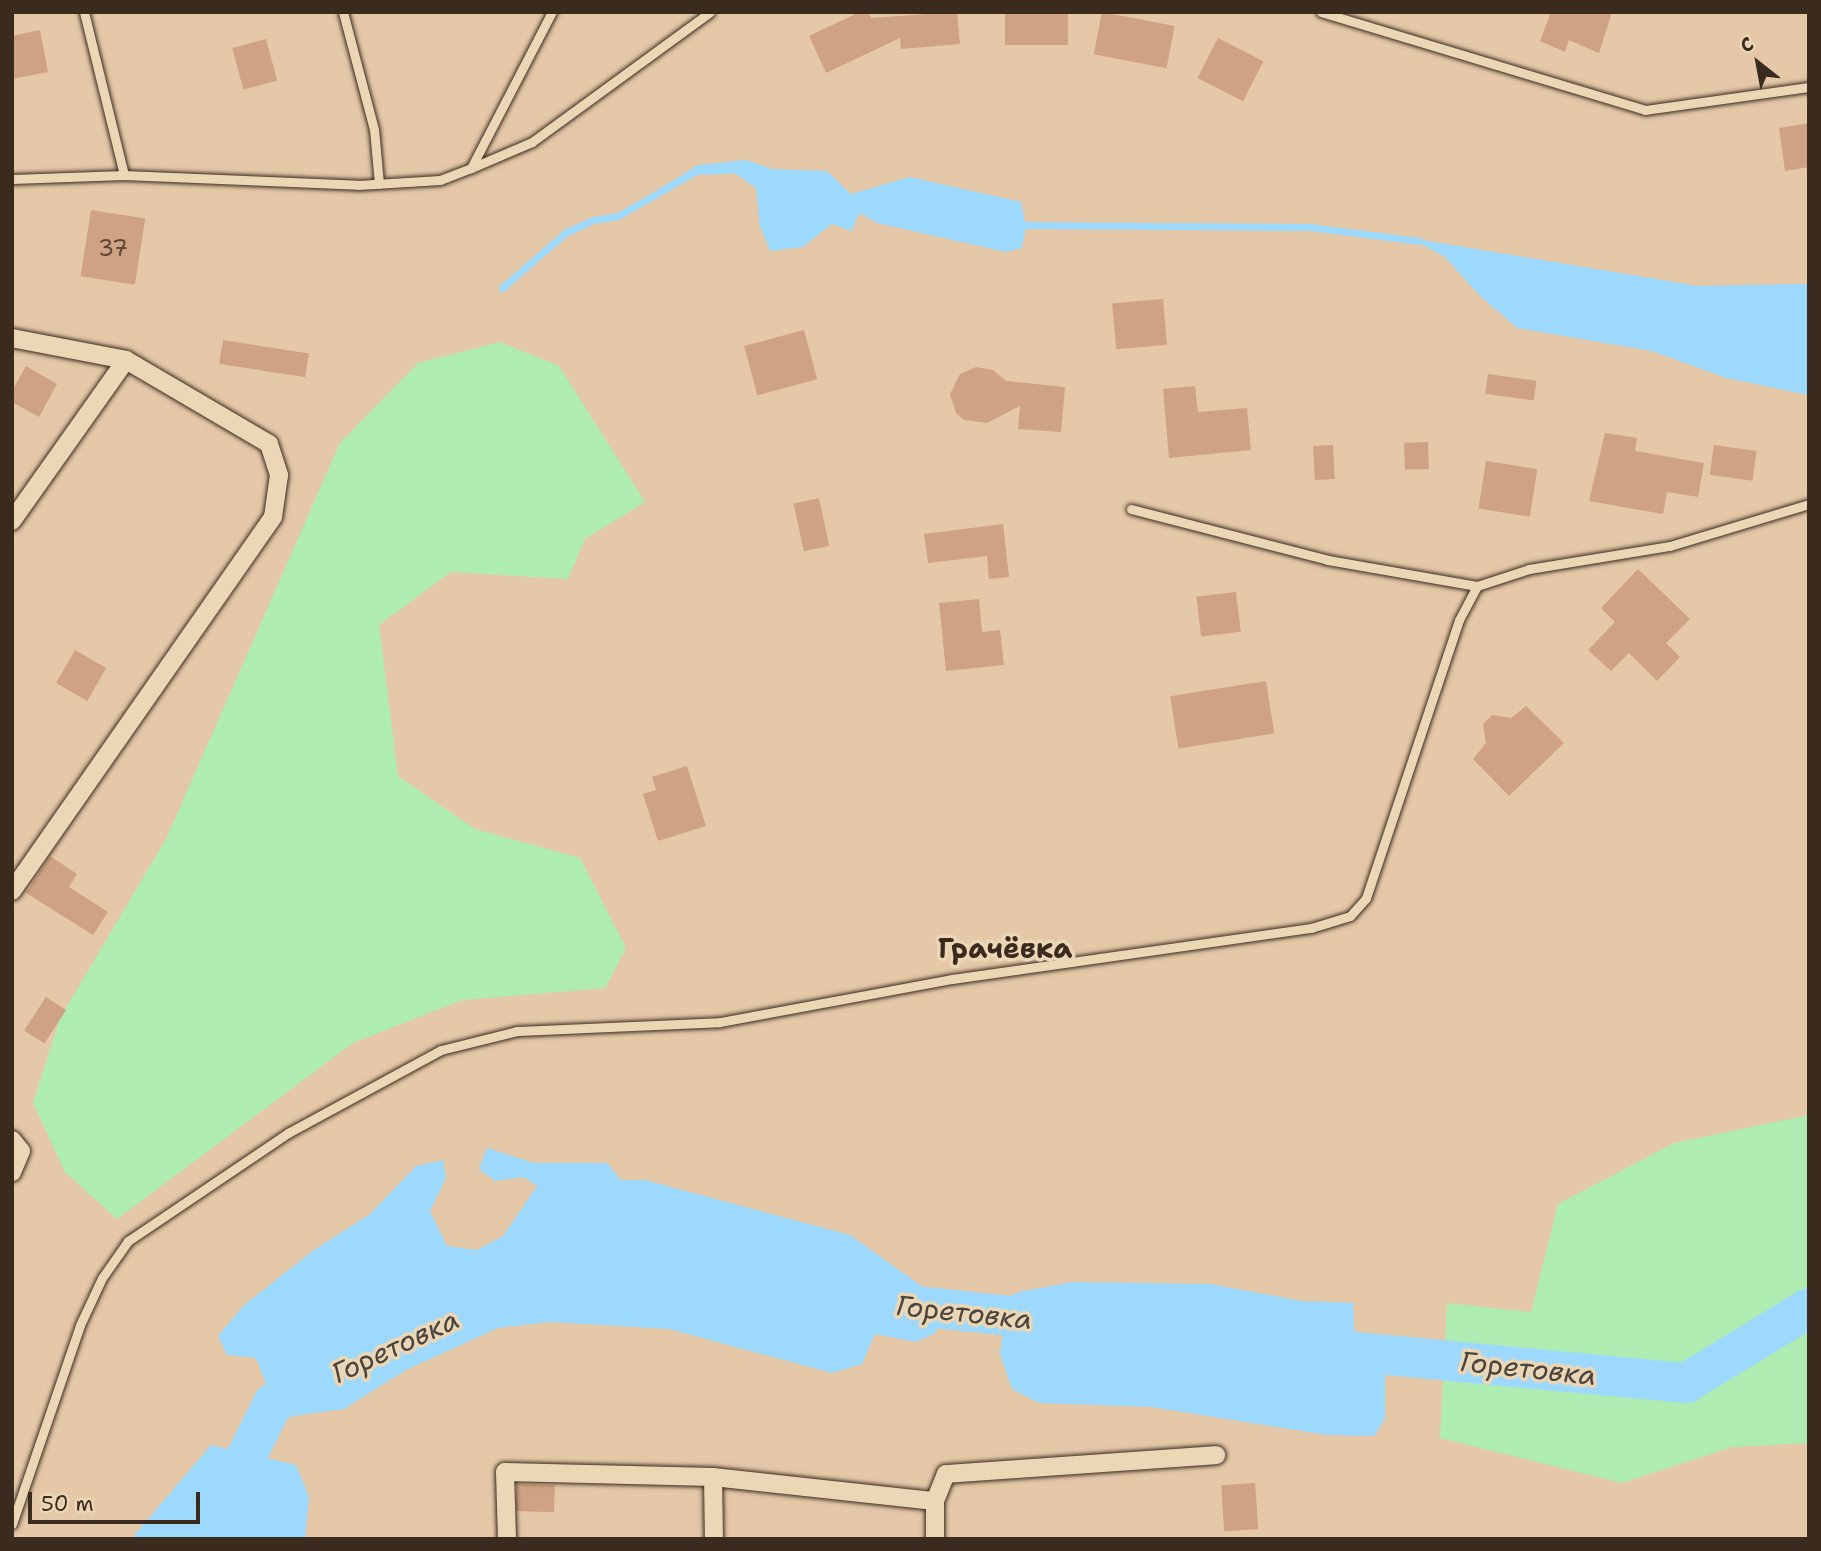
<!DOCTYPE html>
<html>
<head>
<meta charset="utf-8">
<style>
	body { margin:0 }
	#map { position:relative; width:1821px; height:1551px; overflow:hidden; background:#e4c8a7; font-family:"Shantell Sans",sans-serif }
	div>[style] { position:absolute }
	.green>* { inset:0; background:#afecb2 }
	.water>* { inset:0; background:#9dd8fd }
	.stream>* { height:7px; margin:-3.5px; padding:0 3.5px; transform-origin:3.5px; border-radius:3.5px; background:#9dd8fd }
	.river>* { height:40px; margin:-20px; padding:0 20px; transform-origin:20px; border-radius:20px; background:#9dd8fd }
	.building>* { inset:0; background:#cfa283; transform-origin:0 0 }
	.roads { filter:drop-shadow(0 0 2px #3b2a1e) drop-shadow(0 0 2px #3b2a1e) }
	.service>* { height:9px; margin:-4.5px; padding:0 4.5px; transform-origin:4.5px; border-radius:4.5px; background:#ebd6b5 }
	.minor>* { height:18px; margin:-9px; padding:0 9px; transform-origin:9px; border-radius:9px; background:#ebd6b5 }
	span { translate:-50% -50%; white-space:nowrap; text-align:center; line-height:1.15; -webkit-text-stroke:7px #ebd6b5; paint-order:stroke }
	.number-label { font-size:23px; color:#604837 }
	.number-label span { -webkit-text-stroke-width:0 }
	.neighbourhood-label { font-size:28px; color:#3b2a1e; font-weight:700 }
	.water-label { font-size:28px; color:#4a443f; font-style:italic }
	.frame { position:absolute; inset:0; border:14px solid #3b2a1e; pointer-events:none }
	.north { position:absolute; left:1723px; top:28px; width:70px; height:70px; -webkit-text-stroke:5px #ebd6b5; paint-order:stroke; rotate:329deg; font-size:19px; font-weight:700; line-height:28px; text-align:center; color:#3b2a1e }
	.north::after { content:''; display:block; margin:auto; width:24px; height:32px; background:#3b2a1e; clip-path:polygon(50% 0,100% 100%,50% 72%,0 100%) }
	.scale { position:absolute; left:28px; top:1492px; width:172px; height:32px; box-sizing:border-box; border:4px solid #3b2a1e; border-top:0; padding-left:9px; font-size:21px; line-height:24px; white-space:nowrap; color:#3b2a1e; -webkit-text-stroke:5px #ebd6b5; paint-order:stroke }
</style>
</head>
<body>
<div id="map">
	<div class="green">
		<i style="clip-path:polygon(500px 342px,559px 366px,645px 502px,585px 539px,568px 579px,451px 572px,379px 625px,398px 776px,475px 829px,580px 858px,626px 948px,605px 988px,462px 1000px,353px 1043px,117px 1219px,65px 1172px,33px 1103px,60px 1018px,166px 839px,340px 443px,418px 363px)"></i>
		<i style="clip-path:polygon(1809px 1115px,1809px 1443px,1732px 1447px,1622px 1483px,1440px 1438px,1447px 1303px,1531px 1312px,1558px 1204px,1674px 1143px)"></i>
	</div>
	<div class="water">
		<i style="clip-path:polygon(746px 160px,772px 169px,827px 171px,851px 194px,910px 177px,1021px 202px,1026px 226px,1022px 248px,1006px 252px,877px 223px,859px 213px,852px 231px,832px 224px,803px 247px,770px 251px,760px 226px,756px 188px,727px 168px,696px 171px,652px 194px,698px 165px)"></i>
		<i style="clip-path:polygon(1410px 238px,1698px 286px,1809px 284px,1809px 395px,1726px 378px,1652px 351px,1517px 328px,1479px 295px,1445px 257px)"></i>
		<i style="clip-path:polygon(487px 1148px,534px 1163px,607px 1163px,621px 1180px,645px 1180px,850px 1235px,937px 1297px,936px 1333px,916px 1342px,875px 1334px,862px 1364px,832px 1373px,669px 1329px,550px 1322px,498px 1328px,406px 1370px,344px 1409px,279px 1418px,256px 1358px,227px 1355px,218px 1336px,244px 1305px,314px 1250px,370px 1214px,416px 1166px,443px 1160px,446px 1178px,430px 1211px,447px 1246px,477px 1250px,503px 1236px,537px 1186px,524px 1177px,495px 1181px,479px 1169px)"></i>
		<i style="clip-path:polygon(1072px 1282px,1210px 1284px,1302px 1301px,1353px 1303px,1354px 1329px,1385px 1377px,1385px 1419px,1374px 1436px,1327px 1435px,1151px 1407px,1039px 1403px,1012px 1389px,1000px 1354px,1003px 1330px,989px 1324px,971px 1329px,958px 1325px,956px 1310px,961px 1299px,991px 1304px,1019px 1292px)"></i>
		<i style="clip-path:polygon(211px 1445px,296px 1465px,309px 1497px,305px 1539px,131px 1539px)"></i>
	</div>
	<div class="stream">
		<i style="left:1019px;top:225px;width:291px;rotate:0.4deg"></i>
		<i style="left:1310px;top:227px;width:110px;rotate:7.3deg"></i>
		<i style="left:502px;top:288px;width:84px;rotate:-41.1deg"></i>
		<i style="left:565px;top:233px;width:31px;rotate:-25deg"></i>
		<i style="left:593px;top:220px;width:25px;rotate:-9deg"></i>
		<i style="left:618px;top:216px;width:90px;rotate:-30deg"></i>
		<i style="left:696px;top:171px;width:35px;rotate:-2deg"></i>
	</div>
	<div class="river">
		<i style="left:886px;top:1303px;width:127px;rotate:5.9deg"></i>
		<i style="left:1314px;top:1348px;width:374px;rotate:5.4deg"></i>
		<i style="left:1686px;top:1383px;width:144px;rotate:-31.4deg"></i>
		<i style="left:218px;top:1539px;width:89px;rotate:-71deg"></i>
		<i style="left:247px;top:1455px;width:58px;rotate:-63.4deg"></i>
		<i style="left:273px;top:1403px;width:53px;rotate:-24.6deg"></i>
	</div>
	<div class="building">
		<i style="clip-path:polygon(860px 12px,868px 12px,871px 18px,957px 12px,960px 44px,901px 49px,900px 38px,826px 73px,809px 36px)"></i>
		<i style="left:1005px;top:12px;width:63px;height:33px"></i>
		<i style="left:1102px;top:12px;width:74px;height:43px;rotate:11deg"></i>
		<i style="clip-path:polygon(1551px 12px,1612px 12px,1599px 53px,1569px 40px,1565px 52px,1540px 41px)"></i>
		<i style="clip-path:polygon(40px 30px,48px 72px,12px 79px,12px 36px)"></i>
		<i style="left:1218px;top:38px;width:51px;height:45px;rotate:27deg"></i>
		<i style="left:266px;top:39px;width:43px;height:35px;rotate:75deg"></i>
		<i style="clip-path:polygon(1809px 123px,1809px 167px,1785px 171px,1779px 128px)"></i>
		<i style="left:91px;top:210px;width:55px;height:67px;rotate:9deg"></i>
		<i style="left:1163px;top:299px;width:46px;height:51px;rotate:85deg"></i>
		<i style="left:804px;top:330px;width:51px;height:62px;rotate:75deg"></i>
		<i style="left:223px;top:340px;width:87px;height:24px;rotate:9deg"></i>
		<i style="clip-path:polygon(26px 366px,57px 384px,39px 417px,12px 402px,12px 391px)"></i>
		<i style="clip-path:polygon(976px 367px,993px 370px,1006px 381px,1065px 387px,1061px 432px,1018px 429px,1020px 406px,987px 423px,964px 420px,956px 413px,950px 394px,960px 374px)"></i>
		<i style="left:1488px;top:374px;width:49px;height:20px;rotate:8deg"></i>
		<i style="clip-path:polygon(1195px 386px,1198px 412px,1247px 408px,1251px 450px,1169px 458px,1163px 389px)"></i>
		<i style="clip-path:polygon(1605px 433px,1637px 438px,1635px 451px,1704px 463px,1698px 497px,1667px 492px,1663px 514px,1589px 501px)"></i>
		<i style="left:1428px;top:442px;width:27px;height:24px;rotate:88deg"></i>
		<i style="left:1333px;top:445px;width:34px;height:20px;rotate:87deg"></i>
		<i style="left:1714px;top:445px;width:43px;height:30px;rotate:8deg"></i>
		<i style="left:1486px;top:461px;width:52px;height:48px;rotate:9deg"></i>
		<i style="left:819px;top:498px;width:49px;height:26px;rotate:78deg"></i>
		<i style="clip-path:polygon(1003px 524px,1009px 577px,989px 579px,987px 556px,928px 563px,924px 534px)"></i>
		<i style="clip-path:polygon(1638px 569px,1690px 619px,1666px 643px,1680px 657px,1657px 681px,1629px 653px,1611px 671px,1588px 650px,1615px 622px,1601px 608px)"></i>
		<i style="left:1236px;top:592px;width:40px;height:40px;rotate:83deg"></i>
		<i style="clip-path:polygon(979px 599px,982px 632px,1000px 630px,1004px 665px,946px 671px,939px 603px)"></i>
		<i style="left:75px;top:650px;width:36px;height:38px;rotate:30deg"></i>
		<i style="left:1266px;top:681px;width:53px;height:97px;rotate:81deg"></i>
		<i style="clip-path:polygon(1526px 706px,1564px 743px,1509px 796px,1473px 759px,1486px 743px,1483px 724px,1492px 715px,1511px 718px)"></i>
		<i style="clip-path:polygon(687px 766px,706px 826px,658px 841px,643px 794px,656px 790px,652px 777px)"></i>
		<i style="clip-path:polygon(50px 856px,77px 874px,69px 887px,108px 912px,93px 935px,26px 893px)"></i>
		<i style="left:46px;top:997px;width:24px;height:40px;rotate:33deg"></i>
		<i style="left:1255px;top:1483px;width:46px;height:34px;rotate:86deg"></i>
		<i style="left:517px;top:1484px;width:38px;height:27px;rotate:2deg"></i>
	</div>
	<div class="roads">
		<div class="service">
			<i style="left:84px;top:12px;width:168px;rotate:76.2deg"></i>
			<i style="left:343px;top:12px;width:121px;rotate:75.2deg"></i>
			<i style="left:374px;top:129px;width:55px;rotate:84.8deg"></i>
			<i style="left:1321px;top:12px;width:338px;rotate:16.8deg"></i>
			<i style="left:1645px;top:110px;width:166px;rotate:-8deg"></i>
			<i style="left:471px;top:168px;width:66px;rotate:-23.1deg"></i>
			<i style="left:532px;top:142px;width:220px;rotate:-36.1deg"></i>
			<i style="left:12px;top:179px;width:112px;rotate:-2deg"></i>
			<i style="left:124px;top:175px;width:234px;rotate:2.4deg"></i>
			<i style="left:358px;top:185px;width:82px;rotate:-3.5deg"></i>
			<i style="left:440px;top:180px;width:33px;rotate:-21deg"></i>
			<i style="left:471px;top:168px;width:176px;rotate:-62.6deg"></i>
			<i style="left:1131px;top:509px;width:203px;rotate:14.5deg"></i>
			<i style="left:1328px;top:560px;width:151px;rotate:9.9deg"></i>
			<i style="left:12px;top:1524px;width:210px;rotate:-71.1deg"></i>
			<i style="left:80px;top:1325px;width:52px;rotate:-64.9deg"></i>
			<i style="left:102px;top:1278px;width:45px;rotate:-54.9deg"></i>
			<i style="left:128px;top:1241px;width:193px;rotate:-34deg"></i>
			<i style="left:288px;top:1133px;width:174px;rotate:-28.5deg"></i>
			<i style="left:441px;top:1050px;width:78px;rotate:-14deg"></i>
			<i style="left:517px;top:1031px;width:203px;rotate:-2.5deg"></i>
			<i style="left:720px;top:1022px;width:236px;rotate:-10.5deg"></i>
			<i style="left:952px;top:979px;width:363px;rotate:-8.1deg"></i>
			<i style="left:1311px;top:928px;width:41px;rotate:-17.1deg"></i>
			<i style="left:1350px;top:916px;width:24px;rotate:-48deg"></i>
			<i style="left:1366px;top:898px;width:293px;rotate:-71.5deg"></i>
			<i style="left:1459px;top:620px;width:38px;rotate:-62deg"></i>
			<i style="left:1477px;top:586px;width:55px;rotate:-18.1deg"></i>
			<i style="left:1529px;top:569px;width:143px;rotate:-9.3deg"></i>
			<i style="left:1670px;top:546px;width:145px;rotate:-16.8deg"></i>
		</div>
		<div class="minor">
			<i style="left:12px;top:338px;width:116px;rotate:10.9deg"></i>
			<i style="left:126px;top:360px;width:166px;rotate:30.4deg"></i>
			<i style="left:269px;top:444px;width:33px;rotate:72deg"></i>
			<i style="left:279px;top:475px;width:42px;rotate:98.1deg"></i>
			<i style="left:273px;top:517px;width:456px;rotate:124.9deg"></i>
			<i style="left:12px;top:521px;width:197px;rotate:-54.7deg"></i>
			<i style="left:12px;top:1140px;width:14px;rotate:51deg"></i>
			<i style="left:21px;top:1151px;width:23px;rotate:113deg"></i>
			<i style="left:713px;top:1477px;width:62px;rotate:89.1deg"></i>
			<i style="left:935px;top:1501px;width:38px;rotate:90deg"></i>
			<i style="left:507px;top:1539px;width:67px;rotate:-91.7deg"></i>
			<i style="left:505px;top:1472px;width:208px;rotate:1.4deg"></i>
			<i style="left:713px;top:1477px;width:223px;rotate:6.2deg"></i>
			<i style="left:935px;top:1501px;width:29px;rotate:-68deg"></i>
			<i style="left:946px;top:1474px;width:271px;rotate:-4deg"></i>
		</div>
	</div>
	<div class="number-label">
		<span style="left:113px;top:248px">37</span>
	</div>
	<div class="neighbourhood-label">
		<span style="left:1005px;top:948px">Грачёвка</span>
	</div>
	<div class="water-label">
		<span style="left:964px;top:1312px;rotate:6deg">Горетовка</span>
		<span style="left:395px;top:1346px;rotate:-25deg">Горетовка</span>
		<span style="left:1528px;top:1368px;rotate:6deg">Горетовка</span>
	</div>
	<div class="frame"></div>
	<div class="north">С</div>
	<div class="scale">50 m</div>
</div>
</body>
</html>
